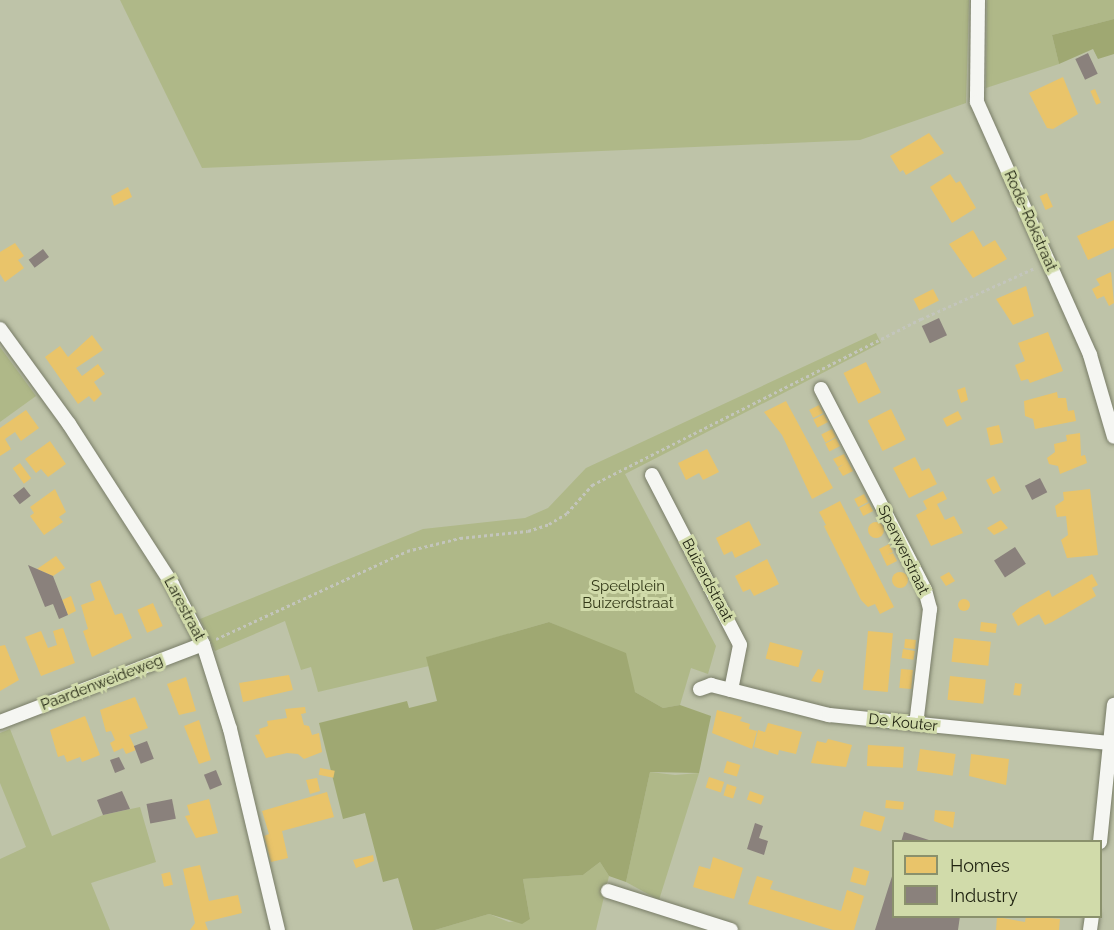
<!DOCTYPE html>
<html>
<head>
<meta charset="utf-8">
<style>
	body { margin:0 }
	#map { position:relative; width:1114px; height:930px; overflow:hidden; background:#bec3a8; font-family:Raleway,sans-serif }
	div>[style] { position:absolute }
	.green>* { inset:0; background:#afb888 }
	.forest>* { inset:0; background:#9fa872 }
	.homes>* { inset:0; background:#e9c46a; transform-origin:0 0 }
	.round { border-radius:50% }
	.industry>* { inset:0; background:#8a817c; transform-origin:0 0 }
	.path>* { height:3px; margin-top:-1.5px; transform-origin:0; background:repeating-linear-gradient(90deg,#c3c5bc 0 3px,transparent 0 6px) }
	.roads { filter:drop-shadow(0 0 2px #787c67) drop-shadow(0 0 2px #787c67) }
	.street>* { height:14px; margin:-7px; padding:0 7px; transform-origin:7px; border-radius:7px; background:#f5f6f2 }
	span { translate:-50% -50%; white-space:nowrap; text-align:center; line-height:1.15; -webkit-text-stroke:6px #d1dbaa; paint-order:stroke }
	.street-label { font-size:15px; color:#1f2210 }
	.park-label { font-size:15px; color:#333918 }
	.legend { position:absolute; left:892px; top:840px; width:210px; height:78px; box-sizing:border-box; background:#d1dbaa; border:2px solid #8a916c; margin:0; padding:8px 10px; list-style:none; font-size:18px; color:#1f2210 }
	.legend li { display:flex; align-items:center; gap:12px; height:30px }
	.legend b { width:30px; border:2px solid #8a916c }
</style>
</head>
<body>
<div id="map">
	<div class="green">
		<i style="clip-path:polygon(120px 0,969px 0,966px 103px,860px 140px,202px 168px)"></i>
		<i style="clip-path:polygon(987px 0,1114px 0,1114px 19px,1052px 35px,1059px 64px,986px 88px)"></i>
		<i style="clip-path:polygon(876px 333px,881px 343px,625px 474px,716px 646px,708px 674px,691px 668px,680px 705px,663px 708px,635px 692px,577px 634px,549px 622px,427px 657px,429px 666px,318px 692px,311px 667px,301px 670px,285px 621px,215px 651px,200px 619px,423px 529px,525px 518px,548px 508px,586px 468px)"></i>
		<i style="clip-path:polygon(0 347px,36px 396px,0 422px)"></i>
		<i style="clip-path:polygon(10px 729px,52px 836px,103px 815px,140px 807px,156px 862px,91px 883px,110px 930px,0 930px,0 859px,26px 847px,0 783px,0 733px)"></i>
		<i style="clip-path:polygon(650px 772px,675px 775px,699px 773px,659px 900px,626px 882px)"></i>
		<i style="clip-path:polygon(600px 862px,609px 876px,596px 930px,435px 930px,489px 914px,509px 922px,530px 919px,523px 879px,583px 875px)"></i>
	</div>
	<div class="forest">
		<i style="clip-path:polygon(1114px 19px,1114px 54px,1098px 59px,1093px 49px,1059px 64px,1052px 35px)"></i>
		<i style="clip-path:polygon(549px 622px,626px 653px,635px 692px,663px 708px,680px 705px,711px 716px,699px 773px,650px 772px,626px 882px,609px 876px,600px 862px,583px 875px,523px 879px,530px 919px,522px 924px,489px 914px,435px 930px,413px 930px,398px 878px,383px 882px,365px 813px,343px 819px,319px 723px,407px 701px,409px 708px,437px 701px,426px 657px)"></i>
	</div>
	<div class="homes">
		<i style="clip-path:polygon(1063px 77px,1078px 114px,1053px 129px,1047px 128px,1029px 93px)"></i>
		<i style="left:1095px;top:89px;width:15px;height:5px;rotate:67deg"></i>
		<i style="clip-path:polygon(929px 133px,944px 153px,906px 175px,903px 170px,900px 172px,890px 156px)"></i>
		<i style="clip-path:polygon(950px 174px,956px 183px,960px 181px,976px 208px,952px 223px,930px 187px)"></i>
		<i style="clip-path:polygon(128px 187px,132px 197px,114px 206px,111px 196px)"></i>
		<i style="left:1047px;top:193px;width:15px;height:8px;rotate:67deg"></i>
		<i style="clip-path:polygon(1114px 220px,1114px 248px,1088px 260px,1077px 236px)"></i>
		<i style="clip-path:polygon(973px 230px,983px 247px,995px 240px,1007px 259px,973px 278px,949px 244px)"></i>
		<i style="clip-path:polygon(15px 243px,24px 256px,18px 260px,24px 268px,5px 282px,0 274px,0 252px)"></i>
		<i style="clip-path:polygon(1111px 272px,1114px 303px,1109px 306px,1104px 296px,1097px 299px,1092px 289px,1100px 285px,1096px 279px)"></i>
		<i style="clip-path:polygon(1026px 286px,1034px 316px,1013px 325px,996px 299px)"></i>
		<i style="left:933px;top:289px;width:13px;height:22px;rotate:63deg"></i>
		<i style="clip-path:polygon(1048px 332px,1063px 371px,1030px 383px,1028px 379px,1021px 381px,1015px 365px,1025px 361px,1018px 343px)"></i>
		<i style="clip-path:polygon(92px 335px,103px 350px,76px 368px,82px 376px,98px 364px,105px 374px,94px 382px,102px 394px,94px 402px,89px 396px,78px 404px,45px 357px,60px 346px,68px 357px)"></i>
		<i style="left:866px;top:362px;width:34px;height:25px;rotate:64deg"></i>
		<i style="clip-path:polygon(965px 387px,968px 400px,961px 403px,957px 390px)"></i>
		<i style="clip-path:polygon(1057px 392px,1058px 398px,1066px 398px,1068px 411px,1074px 410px,1076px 421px,1035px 429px,1033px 419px,1025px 416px,1024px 401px)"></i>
		<i style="clip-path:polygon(786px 401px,833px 488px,812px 499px,782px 435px,764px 412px)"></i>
		<i style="left:819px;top:405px;width:9px;height:11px;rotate:63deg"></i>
		<i style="left:891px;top:409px;width:34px;height:26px;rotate:64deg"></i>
		<i style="clip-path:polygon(26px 410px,39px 428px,21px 441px,15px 432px,5px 439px,11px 449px,0 456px,0 428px)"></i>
		<i style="left:958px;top:411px;width:9px;height:17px;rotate:63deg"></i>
		<i style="left:824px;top:414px;width:9px;height:12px;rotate:63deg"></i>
		<i style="left:999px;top:425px;width:18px;height:13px;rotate:77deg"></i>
		<i style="left:832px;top:429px;width:9px;height:12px;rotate:63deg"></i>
		<i style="clip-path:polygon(1080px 433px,1081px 456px,1085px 455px,1087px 463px,1060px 474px,1058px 466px,1049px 464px,1047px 458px,1055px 452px,1054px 444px,1067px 441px,1066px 435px)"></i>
		<i style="left:836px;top:438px;width:9px;height:12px;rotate:63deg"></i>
		<i style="clip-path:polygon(50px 441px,66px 464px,48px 477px,41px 469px,36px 473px,25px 459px)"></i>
		<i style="clip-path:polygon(707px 449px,719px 472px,703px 480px,699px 473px,686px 480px,678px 463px)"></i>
		<i style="clip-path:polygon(844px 454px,853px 471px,843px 476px,838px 468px,844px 464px,838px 467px,833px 459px)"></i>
		<i style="clip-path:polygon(915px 457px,922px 471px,929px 468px,937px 484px,909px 498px,893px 468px)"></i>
		<i style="left:20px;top:463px;width:19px;height:9px;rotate:54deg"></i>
		<i style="left:994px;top:476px;width:16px;height:9px;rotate:63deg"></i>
		<i style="clip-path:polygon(55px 489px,66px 512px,59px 517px,63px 522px,44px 535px,30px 516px,34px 513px,30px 507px)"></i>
		<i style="clip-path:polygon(1090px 489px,1098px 555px,1067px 558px,1061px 540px,1068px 535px,1066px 516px,1057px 517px,1055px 506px,1064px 500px,1063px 492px)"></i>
		<i style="clip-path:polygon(943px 491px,947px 499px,937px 504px,945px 520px,954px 516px,963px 533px,931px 546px,916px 515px,927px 509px,923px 501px)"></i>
		<i style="left:864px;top:494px;width:9px;height:11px;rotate:63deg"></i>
		<i style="clip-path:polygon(840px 501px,894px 607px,880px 614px,875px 604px,868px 607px,861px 600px,824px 526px,826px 525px,819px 512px)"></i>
		<i style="left:869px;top:503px;width:9px;height:11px;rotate:63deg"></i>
		<i style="clip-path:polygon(1001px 520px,1008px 528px,994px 535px,987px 528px)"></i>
		<i style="clip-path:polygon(749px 521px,761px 545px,735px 558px,732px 551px,724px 555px,716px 538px)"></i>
		<i class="round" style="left:868px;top:522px;width:16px;height:16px"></i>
		<i style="clip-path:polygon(889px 544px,893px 552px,887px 555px,893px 553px,897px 561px,887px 566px,879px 549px)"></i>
		<i style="clip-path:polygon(56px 556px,65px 568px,53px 576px,37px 569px)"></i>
		<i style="clip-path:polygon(767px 559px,779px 584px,754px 596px,750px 589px,743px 592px,735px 576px)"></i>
		<i class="round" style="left:892px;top:572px;width:16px;height:16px"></i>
		<i style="clip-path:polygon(949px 572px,955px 581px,946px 586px,940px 577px)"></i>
		<i style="clip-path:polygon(1092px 574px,1098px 585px,1092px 588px,1096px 596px,1052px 622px,1045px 625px,1039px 614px,1018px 626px,1012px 614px,1020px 607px,1049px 590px,1052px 597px)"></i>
		<i style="clip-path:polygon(100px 580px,115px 615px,122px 613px,132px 638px,92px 657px,83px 631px,88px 629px,81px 605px,95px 600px,90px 584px)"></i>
		<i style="clip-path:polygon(71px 596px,76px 611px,68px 615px,62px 600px)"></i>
		<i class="round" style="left:958px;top:599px;width:12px;height:12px"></i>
		<i style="left:153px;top:603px;width:25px;height:17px;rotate:67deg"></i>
		<i style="left:981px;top:622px;width:16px;height:9px;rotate:7deg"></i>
		<i style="clip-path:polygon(63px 628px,75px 663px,41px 676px,25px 637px,41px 631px,48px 648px,57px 645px,53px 631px)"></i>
		<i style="left:868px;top:631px;width:25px;height:59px;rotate:5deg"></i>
		<i style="left:954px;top:638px;width:37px;height:24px;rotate:6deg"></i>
		<i style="left:905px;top:639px;width:11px;height:9px;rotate:5deg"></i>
		<i style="left:770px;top:642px;width:34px;height:17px;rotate:15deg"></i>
		<i style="clip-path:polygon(5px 645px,19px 680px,0 691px,0 646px)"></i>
		<i style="left:903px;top:649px;width:12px;height:9px;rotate:9deg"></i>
		<i style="clip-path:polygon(818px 669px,824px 671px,821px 683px,811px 681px)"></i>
		<i style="left:901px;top:669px;width:12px;height:19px;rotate:5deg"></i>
		<i style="clip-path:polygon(289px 675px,293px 690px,243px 702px,239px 683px)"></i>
		<i style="left:950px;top:676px;width:36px;height:24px;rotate:6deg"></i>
		<i style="clip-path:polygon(186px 677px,196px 711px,179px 715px,167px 684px)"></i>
		<i style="left:1015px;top:683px;width:7px;height:12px;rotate:8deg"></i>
		<i style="clip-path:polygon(135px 697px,148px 728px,129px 735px,136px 750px,126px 754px,123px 748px,114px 752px,110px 743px,115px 740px,111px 731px,106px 732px,100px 710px)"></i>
		<i style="clip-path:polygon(305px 707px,306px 713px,301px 714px,304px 725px,309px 726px,312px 735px,319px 733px,322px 752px,304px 759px,298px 754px,287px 753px,266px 758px,255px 735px,260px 734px,259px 729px,268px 726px,267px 721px,287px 718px,285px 709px)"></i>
		<i style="clip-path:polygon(717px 710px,742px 717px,740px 721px,750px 724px,749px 729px,757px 731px,752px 749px,712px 733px)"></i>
		<i style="clip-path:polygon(85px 716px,100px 755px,82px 762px,80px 757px,67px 762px,64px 755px,58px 757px,50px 730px)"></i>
		<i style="clip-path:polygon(199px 720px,211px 760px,199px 764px,184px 726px)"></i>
		<i style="clip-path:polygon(768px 723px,802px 732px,796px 754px,779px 750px,778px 755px,754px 747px,758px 730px,765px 732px)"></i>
		<i style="clip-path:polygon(828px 739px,852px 745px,846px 767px,811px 763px,817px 741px,826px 743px)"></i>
		<i style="left:868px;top:745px;width:36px;height:21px;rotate:3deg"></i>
		<i style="left:920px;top:749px;width:36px;height:22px;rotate:8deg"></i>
		<i style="clip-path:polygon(971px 754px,1009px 759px,1006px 785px,969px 776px)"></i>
		<i style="left:727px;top:761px;width:14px;height:12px;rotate:17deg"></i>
		<i style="left:320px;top:768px;width:15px;height:7px;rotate:11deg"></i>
		<i style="left:709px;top:777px;width:16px;height:11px;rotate:18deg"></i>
		<i style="clip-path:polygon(317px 778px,320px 791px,310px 794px,306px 780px)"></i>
		<i style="left:727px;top:784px;width:10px;height:12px;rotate:17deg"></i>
		<i style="left:750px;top:791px;width:15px;height:9px;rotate:20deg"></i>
		<i style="clip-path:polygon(327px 792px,334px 817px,282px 831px,288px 858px,271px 862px,264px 836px,269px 834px,262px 811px)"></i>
		<i style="clip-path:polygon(209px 799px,218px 833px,196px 838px,185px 816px,190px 815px,187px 805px)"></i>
		<i style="left:886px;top:800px;width:18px;height:8px;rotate:6deg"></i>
		<i style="clip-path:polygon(935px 810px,955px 812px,953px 828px,934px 821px)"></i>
		<i style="left:864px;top:811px;width:22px;height:15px;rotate:16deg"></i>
		<i style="clip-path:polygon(373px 855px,374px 861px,356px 868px,353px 860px)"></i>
		<i style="clip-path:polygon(713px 857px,743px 868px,734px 899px,693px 887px,699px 866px,710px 869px)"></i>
		<i style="clip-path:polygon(200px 865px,209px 901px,238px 895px,242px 913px,205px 922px,208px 930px,190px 930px,195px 923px,183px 869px)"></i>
		<i style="left:854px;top:867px;width:16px;height:15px;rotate:15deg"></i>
		<i style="left:170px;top:872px;width:13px;height:9px;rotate:77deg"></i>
		<i style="clip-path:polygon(757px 876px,773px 881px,770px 889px,841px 911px,847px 890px,864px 896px,854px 930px,833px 930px,748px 904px)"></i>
		<i style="clip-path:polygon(1026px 916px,1060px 919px,1059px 930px,996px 930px,997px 917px,1025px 922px)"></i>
	</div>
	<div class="industry">
		<i style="left:1088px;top:53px;width:23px;height:14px;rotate:65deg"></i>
		<i style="left:43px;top:249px;width:10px;height:18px;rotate:53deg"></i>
		<i style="left:939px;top:318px;width:19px;height:19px;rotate:65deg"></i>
		<i style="left:1040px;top:478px;width:16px;height:17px;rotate:63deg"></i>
		<i style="left:24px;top:487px;width:11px;height:14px;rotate:52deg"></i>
		<i style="left:1015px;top:547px;width:20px;height:25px;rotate:57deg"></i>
		<i style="clip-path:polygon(28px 565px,53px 576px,68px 615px,59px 619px,53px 604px,45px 607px)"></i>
		<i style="left:147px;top:741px;width:19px;height:14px;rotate:69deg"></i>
		<i style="clip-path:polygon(119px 757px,125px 769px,115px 773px,110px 760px)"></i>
		<i style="left:216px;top:770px;width:16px;height:13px;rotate:68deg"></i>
		<i style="clip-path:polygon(122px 791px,130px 809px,103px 815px,97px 800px)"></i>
		<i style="left:172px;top:799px;width:20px;height:26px;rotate:79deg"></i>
		<i style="clip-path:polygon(755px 823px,763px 826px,759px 838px,768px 841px,764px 855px,747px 849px)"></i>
		<i style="clip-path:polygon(904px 832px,932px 841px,932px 842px,901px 842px)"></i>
		<i style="clip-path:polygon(894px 870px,894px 916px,960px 916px,958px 930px,875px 930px)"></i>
	</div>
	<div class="path">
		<i style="left:216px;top:639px;width:210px;rotate:-24.7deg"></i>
		<i style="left:407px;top:551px;width:55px;rotate:-13.8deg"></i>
		<i style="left:460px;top:538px;width:68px;rotate:-5.9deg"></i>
		<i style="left:528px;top:531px;width:22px;rotate:-18deg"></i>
		<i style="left:549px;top:524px;width:21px;rotate:-31deg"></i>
		<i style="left:567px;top:513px;width:38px;rotate:-48deg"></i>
		<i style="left:592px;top:485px;width:369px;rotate:-26.8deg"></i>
		<i style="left:921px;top:319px;width:125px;rotate:-24.1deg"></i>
	</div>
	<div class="roads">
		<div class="street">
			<i style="left:978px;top:0;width:102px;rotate:90.6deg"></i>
			<i style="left:977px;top:102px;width:277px;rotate:65.9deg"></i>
			<i style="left:1090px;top:355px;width:85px;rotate:73.7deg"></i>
			<i style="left:0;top:329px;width:117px;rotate:54deg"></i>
			<i style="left:69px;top:424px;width:190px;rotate:57.2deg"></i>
			<i style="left:172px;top:584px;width:68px;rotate:62.7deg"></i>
			<i style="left:203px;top:644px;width:89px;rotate:72.4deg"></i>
			<i style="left:230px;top:729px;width:207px;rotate:76.6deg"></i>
			<i style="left:821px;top:389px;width:226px;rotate:62.6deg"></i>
			<i style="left:925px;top:590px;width:20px;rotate:75deg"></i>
			<i style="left:930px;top:609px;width:116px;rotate:96.9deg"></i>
			<i style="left:652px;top:475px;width:191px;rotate:62.6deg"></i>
			<i style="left:740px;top:645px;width:46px;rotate:101.3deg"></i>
			<i style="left:700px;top:689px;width:12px;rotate:-20deg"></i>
			<i style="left:711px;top:685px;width:122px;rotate:14.3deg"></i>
			<i style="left:829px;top:715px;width:282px;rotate:5.7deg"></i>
			<i style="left:0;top:722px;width:217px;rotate:-21deg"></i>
			<i style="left:1100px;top:842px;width:138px;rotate:-84.2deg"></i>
			<i style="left:608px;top:891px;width:129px;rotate:17.6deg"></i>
			<i style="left:1090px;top:930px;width:14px;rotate:-82deg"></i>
		</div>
	</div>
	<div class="street-label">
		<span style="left:1030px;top:221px;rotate:66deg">Rode-Rokstraat</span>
		<span style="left:903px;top:550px;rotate:64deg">Sperwerstraat</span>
		<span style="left:707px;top:580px;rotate:62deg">Buizerdstraat</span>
		<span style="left:184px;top:609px;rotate:62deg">Larestraat</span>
		<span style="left:102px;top:683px;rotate:-21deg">Paardenweideweg</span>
		<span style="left:903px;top:723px;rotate:6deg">De Kouter</span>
	</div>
	<div class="park-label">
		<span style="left:628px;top:595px">Speelplein<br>Buizerdstraat</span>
	</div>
	<ul class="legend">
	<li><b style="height:16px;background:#e9c46a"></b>Homes</li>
	<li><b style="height:16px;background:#8a817c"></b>Industry</li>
	</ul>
</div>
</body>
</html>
